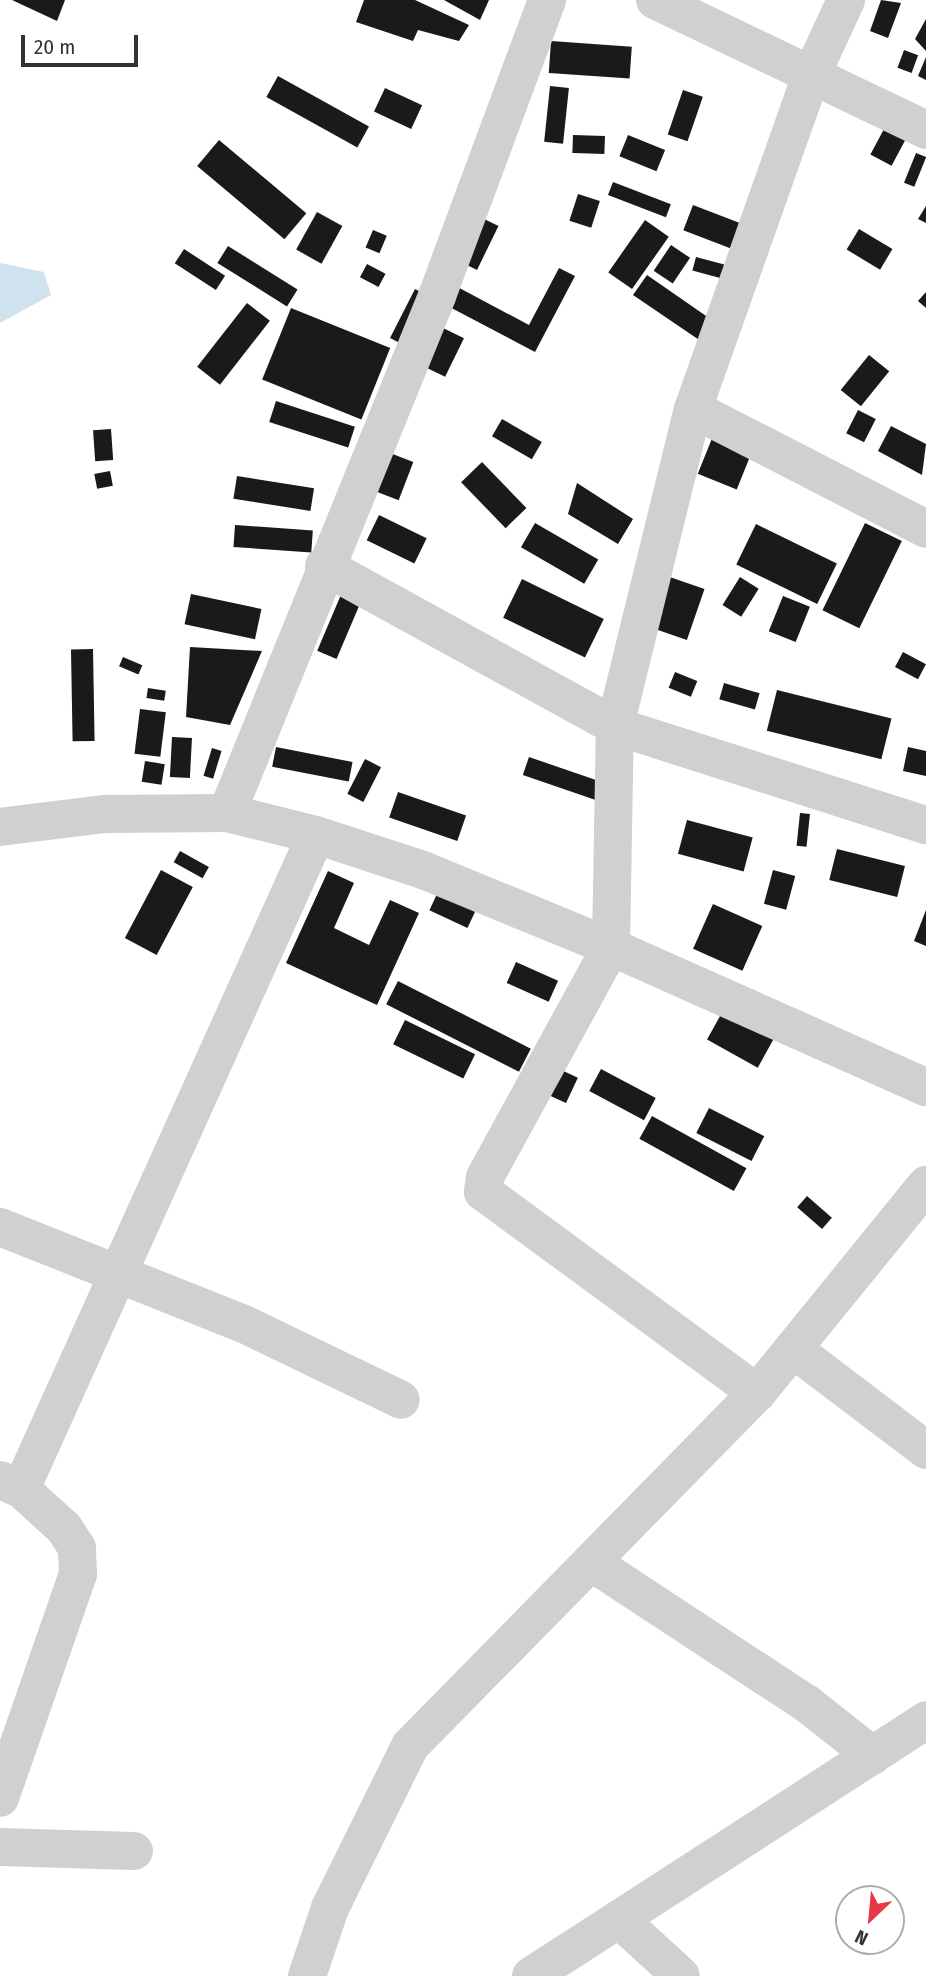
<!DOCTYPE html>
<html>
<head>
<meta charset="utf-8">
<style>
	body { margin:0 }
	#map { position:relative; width:926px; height:1976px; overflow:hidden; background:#fff; font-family:"Fira Sans Condensed",sans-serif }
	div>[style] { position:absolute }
	.water>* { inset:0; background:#cfe2ee }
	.building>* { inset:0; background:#1a1a1a; transform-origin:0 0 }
	.minor>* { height:38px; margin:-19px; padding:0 19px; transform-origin:19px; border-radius:19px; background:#d0d0d0 }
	span { translate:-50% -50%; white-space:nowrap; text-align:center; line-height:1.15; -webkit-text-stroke:7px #fff; paint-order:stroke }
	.north { position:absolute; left:835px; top:1885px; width:70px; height:70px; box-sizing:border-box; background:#fff; border:2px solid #adadad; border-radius:50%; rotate:206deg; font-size:19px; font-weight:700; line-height:28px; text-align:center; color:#333 }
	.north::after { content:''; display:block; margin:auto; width:24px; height:32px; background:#e63946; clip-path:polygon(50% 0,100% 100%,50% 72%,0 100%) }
	.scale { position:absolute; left:21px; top:35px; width:117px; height:32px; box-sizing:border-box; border:4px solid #333; border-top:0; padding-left:9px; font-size:21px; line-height:24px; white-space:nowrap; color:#333; -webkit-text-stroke:5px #fff; paint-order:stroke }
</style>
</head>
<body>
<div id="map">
	<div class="water">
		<i style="clip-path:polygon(0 263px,44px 272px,51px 295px,0 323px)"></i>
	</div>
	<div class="building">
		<i style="clip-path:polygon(12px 0,65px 0,57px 21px)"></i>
		<i style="clip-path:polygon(364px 0,415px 0,469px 25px,459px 41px,418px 30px,413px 41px,356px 22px)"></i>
		<i style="clip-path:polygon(444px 0,489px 0,480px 20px)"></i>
		<i style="clip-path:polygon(881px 0,901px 3px,888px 38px,870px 31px)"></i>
		<i style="clip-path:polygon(926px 19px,926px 51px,915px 39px)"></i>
		<i style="left:551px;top:41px;width:81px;height:32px;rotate:4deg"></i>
		<i style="left:904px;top:50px;width:15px;height:19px;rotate:20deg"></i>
		<i style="clip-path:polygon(926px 57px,926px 80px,918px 76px)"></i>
		<i style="left:278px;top:76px;width:104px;height:24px;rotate:29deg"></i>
		<i style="left:550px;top:86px;width:19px;height:56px;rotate:6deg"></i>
		<i style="left:385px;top:88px;width:41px;height:26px;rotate:25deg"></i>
		<i style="left:683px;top:90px;width:21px;height:47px;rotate:19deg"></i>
		<i style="left:884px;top:129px;width:24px;height:29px;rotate:28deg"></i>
		<i style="left:573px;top:135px;width:32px;height:18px;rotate:2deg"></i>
		<i style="left:628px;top:135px;width:40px;height:23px;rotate:22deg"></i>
		<i style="left:219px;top:140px;width:114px;height:34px;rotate:40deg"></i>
		<i style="left:916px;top:153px;width:11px;height:32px;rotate:22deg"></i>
		<i style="left:613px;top:182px;width:62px;height:14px;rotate:21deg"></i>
		<i style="left:578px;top:194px;width:23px;height:28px;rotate:18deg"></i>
		<i style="left:693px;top:205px;width:53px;height:27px;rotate:21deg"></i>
		<i style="clip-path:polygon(926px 206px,926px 223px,918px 219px)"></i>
		<i style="left:317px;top:212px;width:29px;height:43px;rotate:29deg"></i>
		<i style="left:476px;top:215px;width:25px;height:49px;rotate:26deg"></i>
		<i style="left:645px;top:220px;width:29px;height:64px;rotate:35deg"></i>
		<i style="left:859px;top:229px;width:39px;height:24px;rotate:31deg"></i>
		<i style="left:373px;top:230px;width:15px;height:19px;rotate:23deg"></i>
		<i style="left:671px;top:245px;width:23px;height:31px;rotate:34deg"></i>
		<i style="left:228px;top:246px;width:82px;height:20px;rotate:32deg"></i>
		<i style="left:184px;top:249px;width:49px;height:17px;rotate:33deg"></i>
		<i style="left:696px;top:257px;width:41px;height:14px;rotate:15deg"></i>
		<i style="left:367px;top:264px;width:21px;height:15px;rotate:28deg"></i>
		<i style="clip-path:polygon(559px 268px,575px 276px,535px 352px,440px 302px,450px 283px,529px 325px)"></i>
		<i style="clip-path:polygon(647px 275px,709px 318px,711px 348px,633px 295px)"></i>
		<i style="left:415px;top:289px;width:18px;height:55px;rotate:27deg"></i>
		<i style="clip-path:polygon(926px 292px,926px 308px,918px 301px)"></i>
		<i style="left:247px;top:303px;width:29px;height:81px;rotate:38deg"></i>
		<i style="left:291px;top:308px;width:107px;height:77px;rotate:22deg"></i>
		<i style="left:437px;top:325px;width:30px;height:43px;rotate:26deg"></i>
		<i style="left:869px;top:355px;width:26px;height:45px;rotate:39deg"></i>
		<i style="left:276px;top:401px;width:83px;height:22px;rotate:18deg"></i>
		<i style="left:858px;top:410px;width:20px;height:26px;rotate:27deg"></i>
		<i style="left:502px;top:419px;width:46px;height:20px;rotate:30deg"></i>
		<i style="clip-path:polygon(891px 426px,926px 444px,922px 475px,878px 451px)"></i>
		<i style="left:111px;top:429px;width:31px;height:18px;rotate:86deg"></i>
		<i style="left:715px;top:431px;width:42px;height:46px;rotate:22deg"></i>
		<i style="left:390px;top:453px;width:25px;height:41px;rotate:21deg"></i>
		<i style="left:482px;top:462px;width:64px;height:29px;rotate:46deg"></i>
		<i style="left:110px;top:471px;width:15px;height:16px;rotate:79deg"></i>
		<i style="left:237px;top:476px;width:78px;height:23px;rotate:9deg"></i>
		<i style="clip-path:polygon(577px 483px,633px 519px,618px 544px,568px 514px)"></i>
		<i style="left:379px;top:515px;width:53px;height:28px;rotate:26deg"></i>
		<i style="left:535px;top:523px;width:73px;height:28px;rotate:30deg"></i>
		<i style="left:865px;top:523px;width:41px;height:97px;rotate:26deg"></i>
		<i style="left:756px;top:524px;width:90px;height:45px;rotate:26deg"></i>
		<i style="left:235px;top:525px;width:78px;height:22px;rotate:4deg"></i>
		<i style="left:661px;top:574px;width:46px;height:54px;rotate:19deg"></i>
		<i style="left:740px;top:577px;width:22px;height:33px;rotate:32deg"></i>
		<i style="left:522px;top:579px;width:91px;height:43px;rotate:26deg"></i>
		<i style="left:343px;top:590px;width:21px;height:66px;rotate:23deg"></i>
		<i style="left:191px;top:594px;width:72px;height:31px;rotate:12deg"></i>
		<i style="left:783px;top:596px;width:29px;height:38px;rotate:22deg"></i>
		<i style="clip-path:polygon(190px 647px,262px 651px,230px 725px,186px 717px)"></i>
		<i style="left:93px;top:649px;width:92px;height:22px;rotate:89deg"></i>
		<i style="left:903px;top:652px;width:26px;height:17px;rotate:28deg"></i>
		<i style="left:123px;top:657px;width:21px;height:10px;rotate:23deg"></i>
		<i style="left:675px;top:672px;width:24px;height:17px;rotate:22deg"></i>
		<i style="left:724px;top:683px;width:37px;height:17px;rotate:16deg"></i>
		<i style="left:148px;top:688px;width:18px;height:10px;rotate:9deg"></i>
		<i style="left:777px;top:690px;width:118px;height:42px;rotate:14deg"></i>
		<i style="left:140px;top:709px;width:26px;height:45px;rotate:7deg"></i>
		<i style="left:172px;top:737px;width:20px;height:40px;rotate:3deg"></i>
		<i style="left:276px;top:747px;width:78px;height:20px;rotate:11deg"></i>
		<i style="clip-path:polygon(908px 747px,926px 751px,926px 776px,903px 771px)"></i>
		<i style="left:212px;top:748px;width:10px;height:29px;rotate:17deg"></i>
		<i style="left:529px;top:757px;width:87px;height:19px;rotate:19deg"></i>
		<i style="left:365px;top:759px;width:18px;height:39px;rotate:27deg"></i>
		<i style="left:145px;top:761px;width:20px;height:21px;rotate:9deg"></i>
		<i style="left:398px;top:792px;width:72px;height:27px;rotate:19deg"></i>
		<i style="left:800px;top:813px;width:10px;height:33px;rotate:6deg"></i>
		<i style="left:687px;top:820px;width:68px;height:35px;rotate:15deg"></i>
		<i style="left:837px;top:849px;width:70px;height:32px;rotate:14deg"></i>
		<i style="left:180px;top:851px;width:33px;height:13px;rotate:29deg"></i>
		<i style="left:161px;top:870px;width:36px;height:77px;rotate:28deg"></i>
		<i style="left:773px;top:870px;width:23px;height:35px;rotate:15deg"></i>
		<i style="clip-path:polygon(328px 871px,354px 883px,334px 928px,369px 945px,390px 900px,419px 913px,377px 1005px,286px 963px)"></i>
		<i style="left:437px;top:894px;width:42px;height:18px;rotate:25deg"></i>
		<i style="left:713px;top:904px;width:54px;height:49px;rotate:24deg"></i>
		<i style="clip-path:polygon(926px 910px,926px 946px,914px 941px)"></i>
		<i style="left:516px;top:962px;width:46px;height:23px;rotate:24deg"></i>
		<i style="left:398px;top:981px;width:149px;height:26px;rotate:27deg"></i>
		<i style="left:724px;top:1009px;width:58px;height:35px;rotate:29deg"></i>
		<i style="left:405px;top:1020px;width:78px;height:27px;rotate:26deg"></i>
		<i style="left:557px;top:1068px;width:23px;height:28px;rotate:25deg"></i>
		<i style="left:601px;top:1069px;width:62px;height:25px;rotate:28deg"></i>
		<i style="left:709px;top:1108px;width:62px;height:28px;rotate:27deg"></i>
		<i style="left:652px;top:1116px;width:108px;height:26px;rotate:29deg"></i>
		<i style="left:807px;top:1196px;width:33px;height:15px;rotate:41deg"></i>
	</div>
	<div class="minor">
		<i style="left:655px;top:0;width:301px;rotate:25.6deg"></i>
		<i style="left:693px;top:409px;width:262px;rotate:27.2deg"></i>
		<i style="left:324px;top:566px;width:332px;rotate:28.8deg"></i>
		<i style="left:615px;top:726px;width:326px;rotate:17.7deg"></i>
		<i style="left:227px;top:813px;width:558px;rotate:-67.89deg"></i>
		<i style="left:437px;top:296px;width:316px;rotate:-69.6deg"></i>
		<i style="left:0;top:827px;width:106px;rotate:-7.1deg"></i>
		<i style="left:105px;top:814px;width:122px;rotate:-0.5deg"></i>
		<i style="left:227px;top:813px;width:92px;rotate:13.9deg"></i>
		<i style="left:316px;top:835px;width:113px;rotate:18.1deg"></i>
		<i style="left:423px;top:870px;width:203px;rotate:22.3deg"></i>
		<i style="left:611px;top:947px;width:345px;rotate:24deg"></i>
		<i style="left:0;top:1227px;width:263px;rotate:21.7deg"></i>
		<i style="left:244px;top:1324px;width:174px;rotate:25.8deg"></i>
		<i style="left:793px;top:1349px;width:167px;rotate:37.2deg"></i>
		<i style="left:757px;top:1393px;width:340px;rotate:-143.7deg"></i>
		<i style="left:483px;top:1192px;width:15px;rotate:-82deg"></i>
		<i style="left:485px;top:1177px;width:262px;rotate:-61.3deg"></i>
		<i style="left:611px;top:947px;width:221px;rotate:-89deg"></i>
		<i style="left:615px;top:726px;width:326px;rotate:-76.2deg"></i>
		<i style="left:693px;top:409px;width:351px;rotate:-70.5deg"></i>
		<i style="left:810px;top:78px;width:86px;rotate:-65.2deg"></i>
		<i style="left:0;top:1480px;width:23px;rotate:23deg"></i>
		<i style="left:21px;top:1489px;width:58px;rotate:42.2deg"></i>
		<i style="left:64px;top:1528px;width:24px;rotate:57deg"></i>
		<i style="left:77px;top:1548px;width:26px;rotate:88deg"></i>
		<i style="left:78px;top:1574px;width:237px;rotate:109.2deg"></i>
		<i style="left:21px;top:1489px;width:717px;rotate:-65.72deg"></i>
		<i style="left:594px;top:1564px;width:254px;rotate:33.3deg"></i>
		<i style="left:806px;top:1703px;width:85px;rotate:38.3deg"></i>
		<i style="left:0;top:1847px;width:134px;rotate:1.7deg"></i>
		<i style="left:621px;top:1921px;width:81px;rotate:42.5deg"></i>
		<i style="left:307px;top:1976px;width:72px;rotate:-71.3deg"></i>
		<i style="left:330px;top:1908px;width:181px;rotate:-63.7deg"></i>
		<i style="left:410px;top:1746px;width:495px;rotate:-45.5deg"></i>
		<i style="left:757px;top:1393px;width:268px;rotate:-50.9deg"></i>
		<i style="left:531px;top:1976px;width:471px;rotate:-32.9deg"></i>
	</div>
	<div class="north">N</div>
	<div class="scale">20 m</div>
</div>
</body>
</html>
